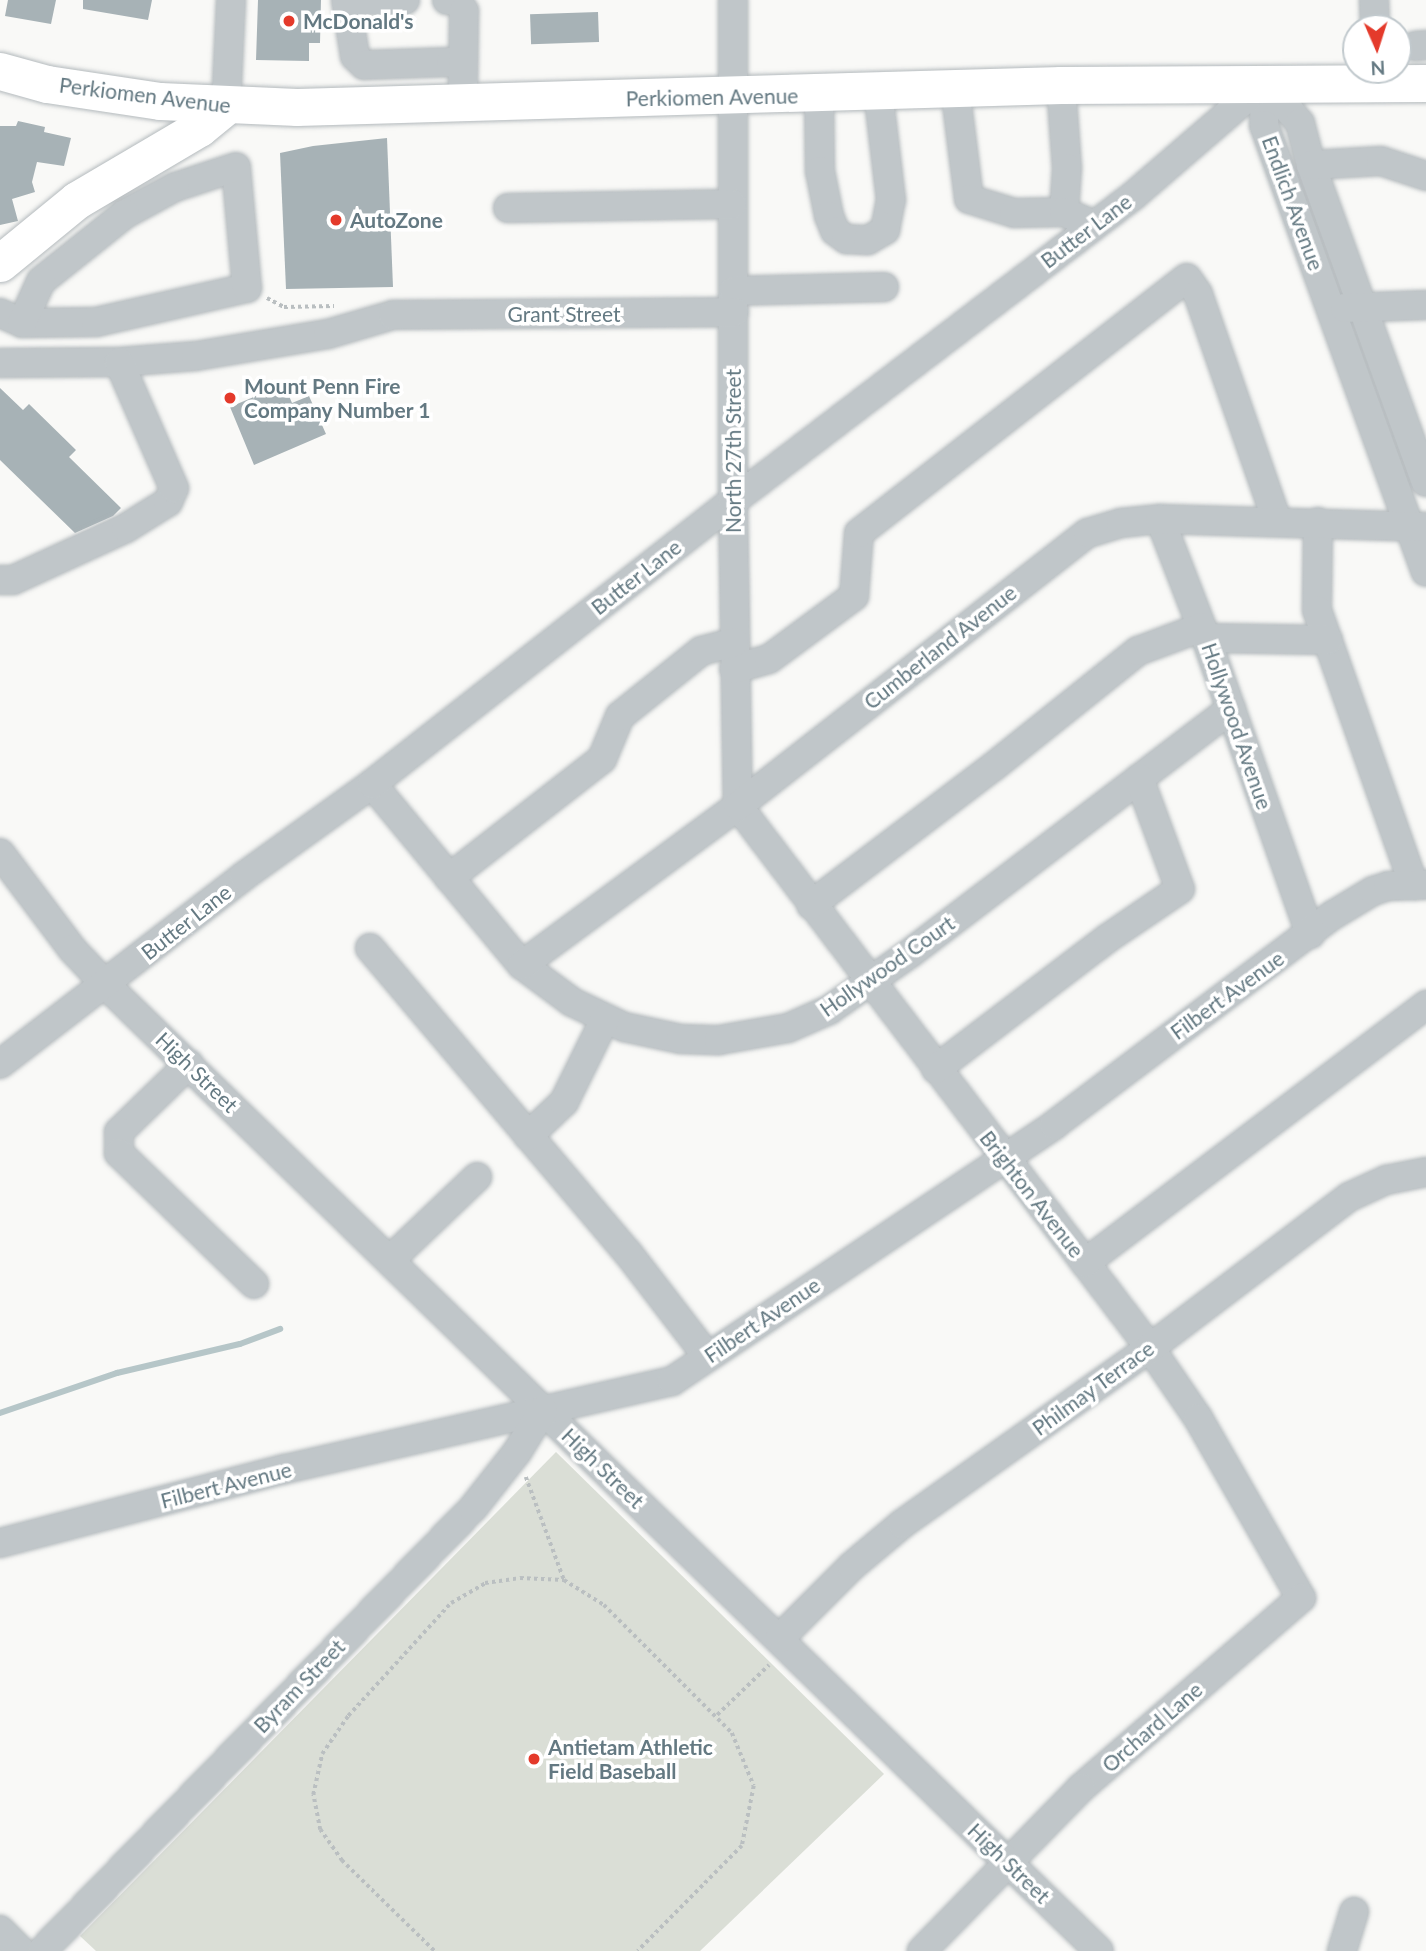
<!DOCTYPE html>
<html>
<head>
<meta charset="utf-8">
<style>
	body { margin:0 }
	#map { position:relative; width:1426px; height:1951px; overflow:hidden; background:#f9f9f7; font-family:Lato,sans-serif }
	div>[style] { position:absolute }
	.green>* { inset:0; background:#daded6 }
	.stream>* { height:6px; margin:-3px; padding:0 3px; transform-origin:3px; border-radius:3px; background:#b6c6c8 }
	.building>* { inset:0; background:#a7b2b6; transform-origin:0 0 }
	.path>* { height:3.5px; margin-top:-1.75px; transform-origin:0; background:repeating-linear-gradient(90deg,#babfc1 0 3.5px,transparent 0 7px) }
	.roads { filter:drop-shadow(0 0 2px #b4babd) drop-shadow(0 0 2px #b4babd) }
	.minor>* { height:28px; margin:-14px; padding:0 14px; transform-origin:14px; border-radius:14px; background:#c0c6c9 }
	.major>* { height:37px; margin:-18.5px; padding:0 18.5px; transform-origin:18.5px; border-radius:18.5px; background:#fff }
	.dots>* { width:19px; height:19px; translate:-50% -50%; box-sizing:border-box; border:4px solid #fff; border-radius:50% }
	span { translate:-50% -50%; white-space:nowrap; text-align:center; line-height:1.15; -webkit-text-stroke:7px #fff; paint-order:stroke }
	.poi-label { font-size:21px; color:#647982; font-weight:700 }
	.left { translate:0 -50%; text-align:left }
	.street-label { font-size:21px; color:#647982 }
	.north { position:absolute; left:1342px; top:14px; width:70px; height:70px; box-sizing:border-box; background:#fff; border:2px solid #c1c9cd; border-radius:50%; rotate:177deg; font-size:19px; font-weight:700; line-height:28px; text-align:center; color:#647982 }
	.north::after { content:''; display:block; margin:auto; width:24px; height:32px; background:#e43a2b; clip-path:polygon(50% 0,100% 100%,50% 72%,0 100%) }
</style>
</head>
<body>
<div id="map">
	<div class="green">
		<i style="clip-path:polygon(556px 1452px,884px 1774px,700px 1951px,96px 1951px,80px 1936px)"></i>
	</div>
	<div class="stream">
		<i style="left:0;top:1413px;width:124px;rotate:-18.9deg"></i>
		<i style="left:117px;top:1373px;width:126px;rotate:-13.3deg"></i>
		<i style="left:240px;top:1344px;width:43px;rotate:-20.6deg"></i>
	</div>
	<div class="building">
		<i style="clip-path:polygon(8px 0,56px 0,51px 24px,5px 16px)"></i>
		<i style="clip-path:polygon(83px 0,152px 0,148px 20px,83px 9px)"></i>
		<i style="clip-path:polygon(258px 0,321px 0,320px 43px,309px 43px,309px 61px,256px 60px)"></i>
		<i style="left:598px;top:12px;width:30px;height:68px;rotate:88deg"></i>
		<i style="clip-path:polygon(18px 121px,45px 127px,44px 132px,71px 138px,64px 166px,37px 162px,32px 182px,35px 192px,12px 199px,18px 221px,0 225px,0 126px,16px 126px)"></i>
		<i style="clip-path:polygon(387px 138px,393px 287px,286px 289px,280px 153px,313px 146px)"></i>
		<i style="clip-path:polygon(284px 384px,292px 403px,309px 396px,326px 434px,254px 465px,230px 407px)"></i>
		<i style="clip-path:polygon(0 388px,23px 410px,29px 404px,76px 450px,69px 457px,121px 508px,113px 516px,75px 533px,0 460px)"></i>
	</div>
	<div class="path">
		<i style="left:267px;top:298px;width:19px;rotate:28deg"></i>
		<i style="left:284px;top:307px;width:50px;rotate:-1.1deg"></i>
		<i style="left:526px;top:1477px;width:110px;rotate:69.7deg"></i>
		<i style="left:717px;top:1715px;width:72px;rotate:-43.9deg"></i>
		<i style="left:434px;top:1951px;width:129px;rotate:-135.6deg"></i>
		<i style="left:342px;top:1861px;width:38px;rotate:-125deg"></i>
		<i style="left:320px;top:1830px;width:36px;rotate:-101deg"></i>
		<i style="left:313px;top:1795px;width:42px;rotate:-77.6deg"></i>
		<i style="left:322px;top:1754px;width:46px;rotate:-55.6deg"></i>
		<i style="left:348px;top:1716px;width:153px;rotate:-47.7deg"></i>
		<i style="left:451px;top:1603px;width:39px;rotate:-30deg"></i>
		<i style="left:485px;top:1583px;width:35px;rotate:-8deg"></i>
		<i style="left:520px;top:1578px;width:44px;rotate:2.6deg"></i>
		<i style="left:564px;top:1580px;width:47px;rotate:32deg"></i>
		<i style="left:604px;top:1605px;width:181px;rotate:45deg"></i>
		<i style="left:732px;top:1733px;width:57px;rotate:67.5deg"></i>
		<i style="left:754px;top:1786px;width:61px;rotate:101.3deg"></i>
		<i style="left:742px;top:1846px;width:148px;rotate:134.7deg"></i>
	</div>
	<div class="roads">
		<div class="minor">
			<i style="left:346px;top:0;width:57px;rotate:80.9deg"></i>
			<i style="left:355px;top:56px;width:13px;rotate:45deg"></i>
			<i style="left:364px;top:65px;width:87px;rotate:-2deg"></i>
			<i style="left:451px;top:62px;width:13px;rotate:29deg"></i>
			<i style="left:357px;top:0;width:48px"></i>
			<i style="left:447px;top:0;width:9px"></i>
			<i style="left:456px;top:0;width:14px;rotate:54deg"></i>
			<i style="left:464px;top:11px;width:72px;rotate:90.8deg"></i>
			<i style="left:733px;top:0;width:501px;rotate:90deg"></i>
			<i style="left:733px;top:501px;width:305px;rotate:89.1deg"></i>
			<i style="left:738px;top:806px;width:681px;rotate:52.76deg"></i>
			<i style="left:1150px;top:1348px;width:85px;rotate:55.6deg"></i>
			<i style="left:1198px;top:1418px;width:207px;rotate:60.2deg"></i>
			<i style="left:1301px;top:1598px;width:291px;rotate:139.2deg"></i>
			<i style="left:1081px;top:1788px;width:228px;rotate:134.3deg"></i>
			<i style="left:1374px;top:0;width:28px;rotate:88deg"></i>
			<i style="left:1415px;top:46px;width:11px;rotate:-5deg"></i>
			<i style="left:1265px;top:82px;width:43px;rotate:91.3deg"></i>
			<i style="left:1264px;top:125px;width:475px;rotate:70.1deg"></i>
			<i style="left:1265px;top:82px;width:54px;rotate:49.5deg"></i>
			<i style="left:1300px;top:123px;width:43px;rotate:75.3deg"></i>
			<i style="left:1311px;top:165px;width:337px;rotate:70.1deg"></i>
			<i style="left:1061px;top:85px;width:83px;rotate:85.9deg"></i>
			<i style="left:1067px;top:168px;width:44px;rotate:93.9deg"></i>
			<i style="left:955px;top:88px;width:112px;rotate:82.8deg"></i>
			<i style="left:969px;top:199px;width:47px;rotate:17.3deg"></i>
			<i style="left:1014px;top:213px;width:50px;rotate:-1.1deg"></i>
			<i style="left:1064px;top:212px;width:33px;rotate:23deg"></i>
			<i style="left:819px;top:94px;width:77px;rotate:89.3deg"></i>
			<i style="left:820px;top:171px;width:46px;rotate:78.7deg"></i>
			<i style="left:829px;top:216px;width:16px;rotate:68deg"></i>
			<i style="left:835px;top:231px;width:14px;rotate:36deg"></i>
			<i style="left:846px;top:239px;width:22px;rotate:3deg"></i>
			<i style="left:868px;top:240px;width:20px;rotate:-30deg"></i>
			<i style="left:885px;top:230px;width:31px;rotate:-79deg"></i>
			<i style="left:891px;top:200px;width:110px;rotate:-96.8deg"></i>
			<i style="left:226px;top:106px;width:106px;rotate:-87.3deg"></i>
			<i style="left:1311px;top:165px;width:70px;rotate:-3.3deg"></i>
			<i style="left:1381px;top:161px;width:47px;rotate:18.4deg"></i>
			<i style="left:508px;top:208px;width:224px;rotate:-1deg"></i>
			<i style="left:734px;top:291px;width:150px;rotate:-1.5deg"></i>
			<i style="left:1345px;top:308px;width:81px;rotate:-2.1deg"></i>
			<i style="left:0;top:313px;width:24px;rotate:24deg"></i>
			<i style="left:22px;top:323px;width:74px;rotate:-0.8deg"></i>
			<i style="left:96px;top:322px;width:155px;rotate:-12.7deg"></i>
			<i style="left:247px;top:288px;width:121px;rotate:-95.2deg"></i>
			<i style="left:236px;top:167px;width:64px;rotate:161.8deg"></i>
			<i style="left:175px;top:187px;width:57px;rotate:151.6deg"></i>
			<i style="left:125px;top:214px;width:107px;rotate:141.4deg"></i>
			<i style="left:41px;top:281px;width:46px;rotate:114.3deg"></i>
			<i style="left:0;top:363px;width:119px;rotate:-0.5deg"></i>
			<i style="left:119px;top:362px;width:77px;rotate:-4.5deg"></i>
			<i style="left:196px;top:356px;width:134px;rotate:-9.5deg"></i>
			<i style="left:328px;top:334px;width:68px;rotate:-16.3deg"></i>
			<i style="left:393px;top:315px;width:341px;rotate:-0.5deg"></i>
			<i style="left:1160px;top:519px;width:128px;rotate:68.9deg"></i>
			<i style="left:1206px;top:638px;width:314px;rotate:70.6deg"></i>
			<i style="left:1318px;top:522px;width:88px;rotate:90.7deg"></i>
			<i style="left:1317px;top:610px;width:292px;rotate:70.6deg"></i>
			<i style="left:0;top:580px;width:13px"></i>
			<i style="left:13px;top:580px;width:124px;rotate:-24.7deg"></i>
			<i style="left:126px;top:528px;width:49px;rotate:-31.8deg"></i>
			<i style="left:168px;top:502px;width:15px;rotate:-67deg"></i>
			<i style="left:174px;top:488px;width:137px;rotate:-113.6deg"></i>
			<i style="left:1206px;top:638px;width:122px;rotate:0.9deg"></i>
			<i style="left:734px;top:669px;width:36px;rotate:-16deg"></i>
			<i style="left:769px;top:659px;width:106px;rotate:-36.5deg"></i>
			<i style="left:854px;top:596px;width:63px;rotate:-85.5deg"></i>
			<i style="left:859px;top:533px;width:415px;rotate:-37.9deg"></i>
			<i style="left:1187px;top:278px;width:19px;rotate:55deg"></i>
			<i style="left:1198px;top:294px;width:240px;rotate:70.8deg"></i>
			<i style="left:372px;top:784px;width:235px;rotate:50.4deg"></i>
			<i style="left:522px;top:965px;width:62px;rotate:36.5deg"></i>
			<i style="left:572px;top:1002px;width:58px;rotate:25.7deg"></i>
			<i style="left:624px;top:1027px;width:58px;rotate:11.9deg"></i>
			<i style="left:681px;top:1039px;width:38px;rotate:2deg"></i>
			<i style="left:719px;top:1040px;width:70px;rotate:-9.9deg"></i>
			<i style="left:788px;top:1028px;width:45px;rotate:-23.7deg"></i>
			<i style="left:829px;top:1010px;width:98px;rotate:-35deg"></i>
			<i style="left:909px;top:954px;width:405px;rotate:-37.3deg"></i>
			<i style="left:0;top:853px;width:120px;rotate:53.1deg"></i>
			<i style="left:72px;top:949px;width:50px;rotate:46.6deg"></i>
			<i style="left:106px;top:985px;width:1385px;rotate:44.21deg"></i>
			<i style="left:449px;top:878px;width:194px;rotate:-37.9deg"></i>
			<i style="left:602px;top:759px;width:47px;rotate:-67.3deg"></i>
			<i style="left:620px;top:716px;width:104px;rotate:-38.7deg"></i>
			<i style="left:701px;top:651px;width:34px;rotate:-15deg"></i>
			<i style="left:811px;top:905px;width:228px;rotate:-37.2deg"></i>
			<i style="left:993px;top:767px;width:186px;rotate:-38.7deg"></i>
			<i style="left:1138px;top:651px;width:68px;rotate:-20.6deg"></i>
			<i style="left:370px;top:948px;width:399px;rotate:49.8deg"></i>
			<i style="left:628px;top:1253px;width:130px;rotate:52.5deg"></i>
			<i style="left:522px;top:965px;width:268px;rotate:-36.4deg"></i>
			<i style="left:738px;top:806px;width:444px;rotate:-38deg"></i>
			<i style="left:1088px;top:533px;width:34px;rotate:-17deg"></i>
			<i style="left:1121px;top:523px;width:39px;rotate:-6deg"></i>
			<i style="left:1160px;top:519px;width:266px;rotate:1.7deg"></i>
			<i style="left:0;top:1064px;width:308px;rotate:-37.6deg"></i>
			<i style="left:244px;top:876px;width:158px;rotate:-35.7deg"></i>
			<i style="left:372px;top:784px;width:459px;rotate:-38.1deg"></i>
			<i style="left:733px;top:501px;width:503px;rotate:-37.33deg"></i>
			<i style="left:1133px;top:196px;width:174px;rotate:-40.8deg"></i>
			<i style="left:189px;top:1064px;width:98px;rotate:135.8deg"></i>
			<i style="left:119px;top:1132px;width:21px;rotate:90deg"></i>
			<i style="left:119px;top:1153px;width:188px;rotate:44.1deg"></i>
			<i style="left:936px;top:1069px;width:216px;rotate:-37.3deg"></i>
			<i style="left:1108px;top:938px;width:87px;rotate:-34.2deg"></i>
			<i style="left:1180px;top:889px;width:118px;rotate:-110.3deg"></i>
			<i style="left:528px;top:1136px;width:50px;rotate:-43.4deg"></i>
			<i style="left:564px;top:1102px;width:93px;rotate:-63.7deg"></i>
			<i style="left:391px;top:1259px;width:119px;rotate:-43.6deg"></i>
			<i style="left:1085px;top:1263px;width:428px;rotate:-37.1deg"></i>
			<i style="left:0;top:1543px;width:294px;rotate:-14.6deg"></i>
			<i style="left:285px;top:1469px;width:397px;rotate:-12.8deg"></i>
			<i style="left:672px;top:1381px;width:460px;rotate:-33.8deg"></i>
			<i style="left:1054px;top:1125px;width:349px;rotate:-37deg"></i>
			<i style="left:1333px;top:915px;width:47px;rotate:-31deg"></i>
			<i style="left:1373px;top:891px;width:16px;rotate:-18deg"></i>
			<i style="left:1388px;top:886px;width:38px;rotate:-2deg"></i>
			<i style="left:780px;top:1638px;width:102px;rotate:-45deg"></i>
			<i style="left:852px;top:1566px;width:65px;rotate:-40deg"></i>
			<i style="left:902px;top:1524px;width:304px;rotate:-35.4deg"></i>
			<i style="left:1150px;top:1348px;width:250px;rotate:-37.2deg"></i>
			<i style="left:1349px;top:1197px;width:41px;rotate:-24.7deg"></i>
			<i style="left:1386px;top:1180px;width:41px;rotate:-11.3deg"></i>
			<i style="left:0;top:1930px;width:30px;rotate:45deg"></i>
			<i style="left:42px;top:1951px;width:618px;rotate:-45.79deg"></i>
			<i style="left:473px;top:1508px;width:71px;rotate:-51.8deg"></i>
			<i style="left:517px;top:1452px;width:49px;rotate:-58.2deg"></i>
			<i style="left:1342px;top:1951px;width:41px;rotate:-72.9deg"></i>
		</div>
		<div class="major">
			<i style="left:0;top:71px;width:49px;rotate:15.5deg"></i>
			<i style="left:47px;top:84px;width:114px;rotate:8.6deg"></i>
			<i style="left:160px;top:101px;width:137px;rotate:2.5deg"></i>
			<i style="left:297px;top:107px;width:764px;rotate:-1.65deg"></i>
			<i style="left:1061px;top:85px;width:365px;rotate:-0.3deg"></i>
			<i style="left:0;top:263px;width:99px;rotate:-39.3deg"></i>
			<i style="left:77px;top:200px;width:142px;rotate:-30.5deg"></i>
			<i style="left:199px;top:128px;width:35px;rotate:-39deg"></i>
		</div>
	</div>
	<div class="dots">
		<i style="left:289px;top:21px;background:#e43a2b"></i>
		<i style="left:336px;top:220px;background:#e43a2b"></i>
		<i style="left:230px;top:398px;background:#e43a2b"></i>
		<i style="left:534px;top:1759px;background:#e43a2b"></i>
	</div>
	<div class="poi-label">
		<span class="left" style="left:303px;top:21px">McDonald's</span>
		<span class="left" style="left:350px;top:220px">AutoZone</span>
		<span class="left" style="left:244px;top:398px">Mount Penn Fire<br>Company Number 1</span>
		<span class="left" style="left:548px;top:1759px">Antietam Athletic<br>Field Baseball</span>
	</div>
	<div class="street-label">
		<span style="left:145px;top:95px;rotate:7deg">Perkiomen Avenue</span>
		<span style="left:712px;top:97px;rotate:-1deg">Perkiomen Avenue</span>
		<span style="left:1293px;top:203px;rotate:70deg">Endlich Avenue</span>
		<span style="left:1086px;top:231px;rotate:-37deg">Butter Lane</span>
		<span style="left:564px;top:314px">Grant Street</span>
		<span style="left:733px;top:451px;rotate:-90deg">North 27th Street</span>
		<span style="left:636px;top:577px;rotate:-38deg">Butter Lane</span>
		<span style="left:940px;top:647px;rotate:-38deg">Cumberland Avenue</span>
		<span style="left:1237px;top:726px;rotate:71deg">Hollywood Avenue</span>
		<span style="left:186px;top:922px;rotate:-38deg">Butter Lane</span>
		<span style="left:887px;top:966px;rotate:-35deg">Hollywood Court</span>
		<span style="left:1227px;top:995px;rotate:-36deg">Filbert Avenue</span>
		<span style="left:197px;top:1072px;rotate:44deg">High Street</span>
		<span style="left:1032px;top:1194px;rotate:52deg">Brighton Avenue</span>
		<span style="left:762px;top:1320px;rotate:-34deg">Filbert Avenue</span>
		<span style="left:1093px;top:1388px;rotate:-36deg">Philmay Terrace</span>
		<span style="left:603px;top:1468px;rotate:44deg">High Street</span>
		<span style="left:226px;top:1485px;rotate:-14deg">Filbert Avenue</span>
		<span style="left:299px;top:1686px;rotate:-46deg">Byram Street</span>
		<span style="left:1152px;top:1727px;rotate:-41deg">Orchard Lane</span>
		<span style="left:1009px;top:1863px;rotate:44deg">High Street</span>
	</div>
	<div class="north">N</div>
</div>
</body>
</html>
